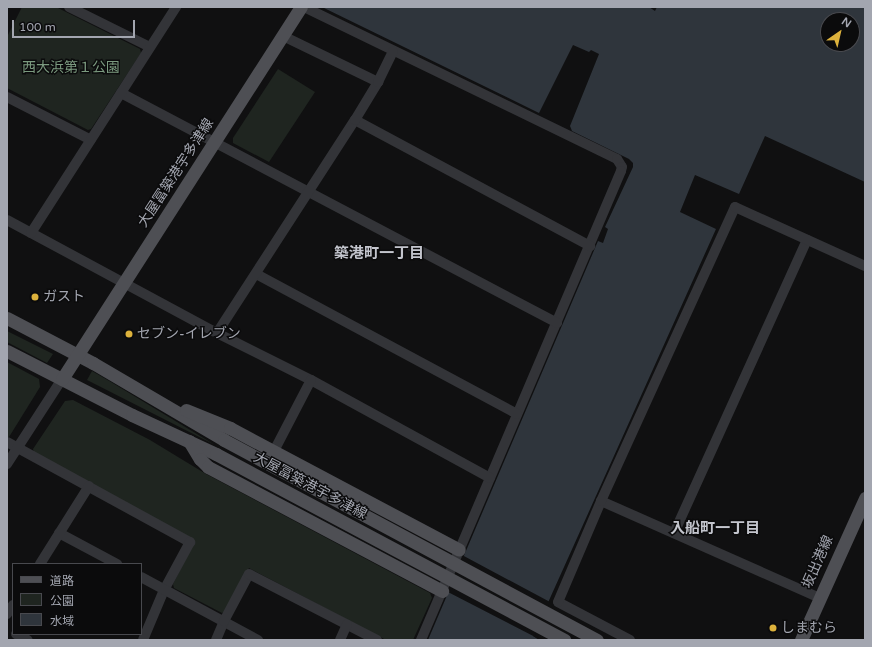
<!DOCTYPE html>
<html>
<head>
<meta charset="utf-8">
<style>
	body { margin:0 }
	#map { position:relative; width:872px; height:647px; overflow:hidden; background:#101011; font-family:"Varela Round","Noto Sans JP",sans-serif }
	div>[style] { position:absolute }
	.green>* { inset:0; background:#1f2520 }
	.water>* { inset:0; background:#2f353c }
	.pier>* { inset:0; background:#101011 }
	.minor>* { height:10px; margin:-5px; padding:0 5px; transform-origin:5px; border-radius:5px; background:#333438 }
	.major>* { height:13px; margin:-6.5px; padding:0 6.5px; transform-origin:6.5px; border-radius:6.5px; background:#4e4f54 }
	.dots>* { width:11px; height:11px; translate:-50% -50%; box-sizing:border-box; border:2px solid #0b0b0c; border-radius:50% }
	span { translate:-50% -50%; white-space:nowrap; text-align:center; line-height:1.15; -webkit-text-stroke:3px #0b0b0c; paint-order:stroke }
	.park-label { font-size:14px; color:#7b9a7f }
	.street-label { font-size:14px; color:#a3a6b0 }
	.poi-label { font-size:14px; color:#a3a6b0 }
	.left { translate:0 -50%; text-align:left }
	.neighbourhood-label { font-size:15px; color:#c3c5cd; font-weight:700 }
	.frame { position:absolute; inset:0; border:8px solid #a3a6b0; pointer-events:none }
	.legend { position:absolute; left:12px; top:563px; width:130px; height:72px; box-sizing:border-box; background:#0b0b0c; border:1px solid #48494e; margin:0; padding:5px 7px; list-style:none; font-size:12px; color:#a3a6b0 }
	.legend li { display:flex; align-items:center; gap:8px; height:20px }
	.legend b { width:20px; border:1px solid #48494e }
	.north { position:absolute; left:820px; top:12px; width:40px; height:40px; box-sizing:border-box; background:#0b0b0c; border:1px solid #48494e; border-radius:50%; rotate:34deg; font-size:11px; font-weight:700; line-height:16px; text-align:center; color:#a3a6b0 }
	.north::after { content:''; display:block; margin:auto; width:14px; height:18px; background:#ddb23c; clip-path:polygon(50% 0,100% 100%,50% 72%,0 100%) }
	.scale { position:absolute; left:12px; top:20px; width:123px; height:18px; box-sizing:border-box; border:2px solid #a3a6b0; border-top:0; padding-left:5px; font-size:12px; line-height:14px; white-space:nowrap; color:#a3a6b0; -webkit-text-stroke:3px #0b0b0c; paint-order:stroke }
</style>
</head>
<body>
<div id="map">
	<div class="green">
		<i style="clip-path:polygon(22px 7px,56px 7px,140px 49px,141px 53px,91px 129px,88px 130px,7px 88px,7px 37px)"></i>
		<i style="clip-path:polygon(278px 69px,315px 92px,269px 162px,233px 143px,233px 138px)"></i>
		<i style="clip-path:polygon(7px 331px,53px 354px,47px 363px,7px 342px)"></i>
		<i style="clip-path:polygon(7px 362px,39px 379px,40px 387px,9px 437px,7px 437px)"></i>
		<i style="clip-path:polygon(92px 371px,111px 382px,215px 445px,87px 380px)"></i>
		<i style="clip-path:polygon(73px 400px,150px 440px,206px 474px,430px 593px,432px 598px,413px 640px,386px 640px,249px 568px,225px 612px,222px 613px,174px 588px,173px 584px,195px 540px,34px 453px,33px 449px,65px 401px)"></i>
	</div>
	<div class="water">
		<i style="clip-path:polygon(evenodd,322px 7px,649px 7px,655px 11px,657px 7px,865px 7px,865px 182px,765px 136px,739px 194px,695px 175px,680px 212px,716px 229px,533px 636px,539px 640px,428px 640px,598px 241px,603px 243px,608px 229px,605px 227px,633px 167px,633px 163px,629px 159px,572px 131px,570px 126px,599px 54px,591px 50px,589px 52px,573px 45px,539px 113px,322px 7px,828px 20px,852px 20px,852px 44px,828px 44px,828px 20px)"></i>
	</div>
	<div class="pier">
		<i style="clip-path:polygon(462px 555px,550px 602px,535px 635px,541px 640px,446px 591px)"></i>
	</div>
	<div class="minor">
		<i style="left:69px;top:7px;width:90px;rotate:26.3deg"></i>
		<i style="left:304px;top:7px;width:348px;rotate:25.9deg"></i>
		<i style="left:617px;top:159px;width:9px;rotate:58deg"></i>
		<i style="left:622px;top:167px;width:4px;rotate:104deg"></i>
		<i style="left:621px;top:171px;width:510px;rotate:113.1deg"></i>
		<i style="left:283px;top:36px;width:106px;rotate:25.8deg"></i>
		<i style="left:121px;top:93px;width:493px;rotate:27.8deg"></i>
		<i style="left:7px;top:97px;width:94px;rotate:27.1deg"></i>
		<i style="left:355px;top:120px;width:267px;rotate:28.2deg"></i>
		<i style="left:7px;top:220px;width:238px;rotate:28.3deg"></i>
		<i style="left:217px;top:333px;width:105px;rotate:26.6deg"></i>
		<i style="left:311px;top:380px;width:204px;rotate:28.7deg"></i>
		<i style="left:31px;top:233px;width:269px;rotate:-57.3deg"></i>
		<i style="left:256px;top:274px;width:296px;rotate:28.2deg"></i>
		<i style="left:217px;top:333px;width:254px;rotate:-57.1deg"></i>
		<i style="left:355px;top:120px;width:44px;rotate:-58.8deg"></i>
		<i style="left:378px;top:82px;width:34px;rotate:-64deg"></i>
		<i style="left:7px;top:442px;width:209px;rotate:28.7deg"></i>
		<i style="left:190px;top:542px;width:55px;rotate:118.4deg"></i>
		<i style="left:164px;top:590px;width:54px;rotate:112.8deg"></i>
		<i style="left:274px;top:451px;width:80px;rotate:-62.5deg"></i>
		<i style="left:7px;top:464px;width:101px;rotate:-57.1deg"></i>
		<i style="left:601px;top:501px;width:240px;rotate:23.9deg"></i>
		<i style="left:59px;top:533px;width:66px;rotate:28.1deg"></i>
		<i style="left:674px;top:533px;width:322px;rotate:-65.6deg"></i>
		<i style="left:40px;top:564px;width:92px;rotate:-57.9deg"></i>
		<i style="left:141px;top:577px;width:133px;rotate:28.3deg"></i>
		<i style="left:7px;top:614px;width:11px;rotate:-56deg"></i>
		<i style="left:16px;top:634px;width:13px;rotate:27deg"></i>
		<i style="left:216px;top:640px;width:21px;rotate:-67deg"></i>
		<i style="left:224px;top:621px;width:53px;rotate:-62deg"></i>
		<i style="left:249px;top:574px;width:144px;rotate:27.3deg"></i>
		<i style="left:340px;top:640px;width:17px;rotate:-66deg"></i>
		<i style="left:630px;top:640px;width:81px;rotate:-152.2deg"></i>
		<i style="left:558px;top:602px;width:110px;rotate:-66.9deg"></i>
		<i style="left:601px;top:501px;width:323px;rotate:-65.5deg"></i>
		<i style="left:735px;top:207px;width:143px;rotate:24.4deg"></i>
	</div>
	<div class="major">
		<i style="left:7px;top:318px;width:97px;rotate:27.6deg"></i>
		<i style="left:93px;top:363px;width:152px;rotate:30.4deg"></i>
		<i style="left:224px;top:440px;width:423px;rotate:28.2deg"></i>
		<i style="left:7px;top:351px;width:140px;rotate:27.1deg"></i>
		<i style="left:132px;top:415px;width:93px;rotate:24.9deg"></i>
		<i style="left:216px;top:454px;width:395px;rotate:28.1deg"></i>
		<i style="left:62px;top:379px;width:442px;rotate:-57.3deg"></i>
		<i style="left:186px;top:410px;width:48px;rotate:22.2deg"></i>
		<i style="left:230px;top:428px;width:259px;rotate:28deg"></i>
		<i style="left:189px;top:441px;width:21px;rotate:59deg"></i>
		<i style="left:200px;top:459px;width:11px;rotate:45deg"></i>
		<i style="left:208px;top:467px;width:265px;rotate:27.9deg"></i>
		<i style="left:801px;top:640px;width:156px;rotate:-65.7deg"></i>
	</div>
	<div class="dots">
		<i style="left:35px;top:297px;background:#ddb23c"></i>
		<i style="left:129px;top:334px;background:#ddb23c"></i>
		<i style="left:773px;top:628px;background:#ddb23c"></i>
	</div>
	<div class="park-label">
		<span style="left:71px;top:68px">西大浜第１公園</span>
	</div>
	<div class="street-label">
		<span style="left:176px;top:173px;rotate:-57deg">大屋冨築港宇多津線</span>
		<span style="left:310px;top:486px;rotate:28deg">大屋冨築港宇多津線</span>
		<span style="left:818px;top:562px;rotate:-66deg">坂出港線</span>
	</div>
	<div class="poi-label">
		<span class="left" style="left:43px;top:297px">ガスト</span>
		<span class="left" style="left:137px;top:334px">セブン-イレブン</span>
		<span class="left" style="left:781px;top:628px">しまむら</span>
	</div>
	<div class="neighbourhood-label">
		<span style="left:379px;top:254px">築港町一丁目</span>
		<span style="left:715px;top:529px">入船町一丁目</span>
	</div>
	<div class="frame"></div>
	<ul class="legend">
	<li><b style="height:5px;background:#4e4f54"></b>道路</li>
	<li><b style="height:11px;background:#1f2520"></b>公園</li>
	<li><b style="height:11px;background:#2f353c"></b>水域</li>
	</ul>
	<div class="north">N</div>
	<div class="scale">100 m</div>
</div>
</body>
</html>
